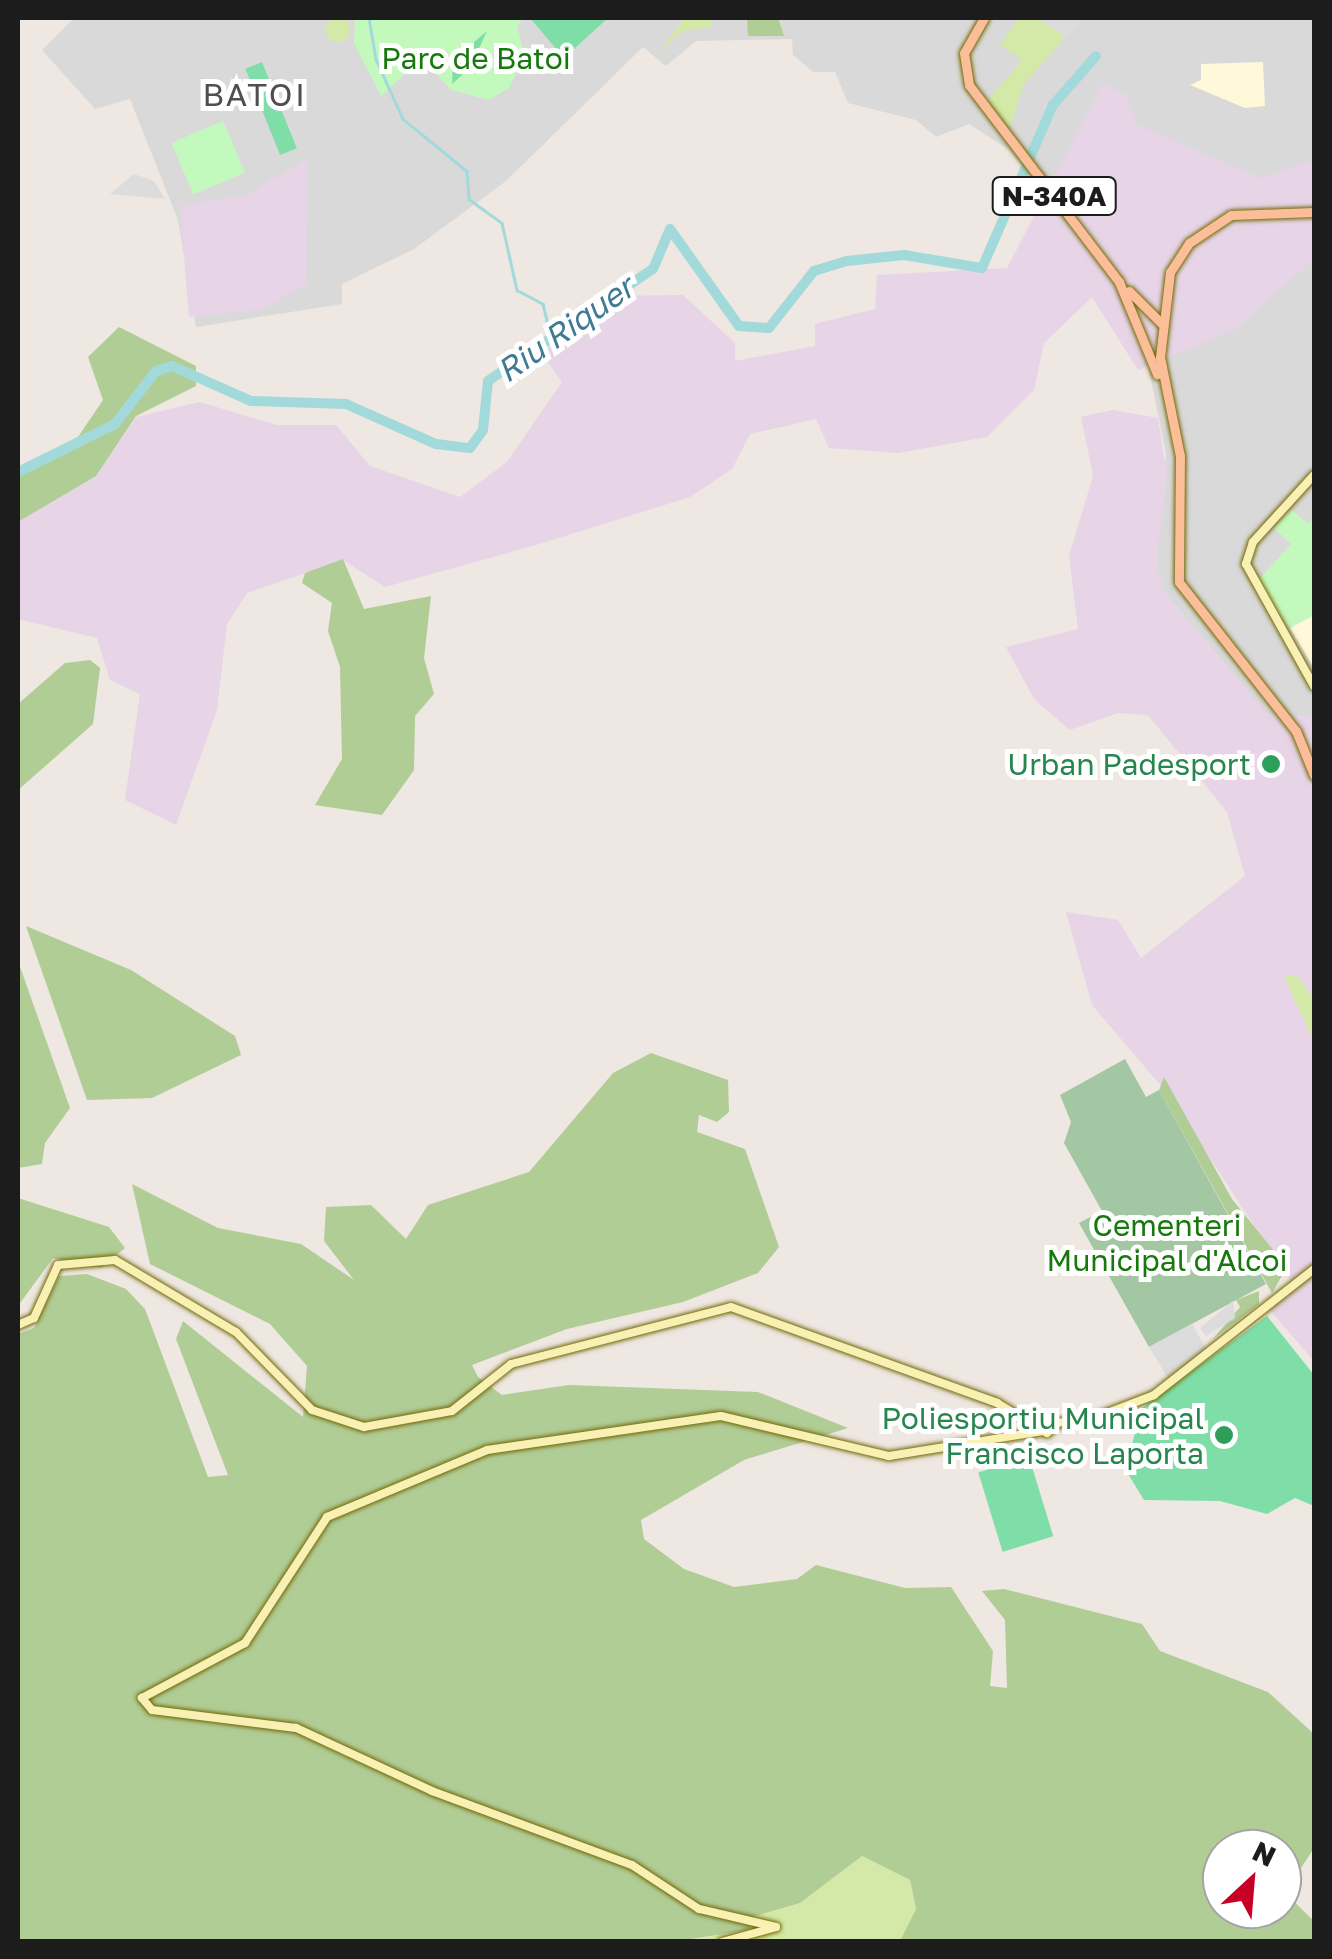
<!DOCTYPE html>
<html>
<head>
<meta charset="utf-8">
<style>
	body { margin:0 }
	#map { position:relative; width:1332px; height:1959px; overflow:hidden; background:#eee7e2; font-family:"Golos Text",sans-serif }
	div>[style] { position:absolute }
	.residential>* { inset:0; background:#dad9d9 }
	.industrial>* { inset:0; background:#e7d4e7 }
	.education>* { inset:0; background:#fff8d9 }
	.grass>* { inset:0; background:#d4e9a7 }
	.round { border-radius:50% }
	.forest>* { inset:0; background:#b1cd96 }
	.cemetery>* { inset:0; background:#a4c7a3 }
	.park>* { inset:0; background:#c4f9bd; transform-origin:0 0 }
	.pitch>* { inset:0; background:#7fdea7; transform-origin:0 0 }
	.parking>* { inset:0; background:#dcdcdc }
	.stream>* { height:2.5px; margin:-1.25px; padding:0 1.25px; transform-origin:1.25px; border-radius:1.25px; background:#a2dadc }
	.river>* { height:10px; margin:-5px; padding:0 5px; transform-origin:5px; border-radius:5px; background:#a2dadc }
	.roads { filter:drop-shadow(0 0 2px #726905) drop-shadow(0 0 2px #726905) }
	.secondary>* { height:8px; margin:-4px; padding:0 4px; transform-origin:4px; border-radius:4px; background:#f9f0b4 }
	.primary>* { height:9px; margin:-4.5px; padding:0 4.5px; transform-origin:4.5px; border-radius:4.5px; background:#fcbe99 }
	.dots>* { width:28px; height:28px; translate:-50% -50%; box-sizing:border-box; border:5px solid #fff; border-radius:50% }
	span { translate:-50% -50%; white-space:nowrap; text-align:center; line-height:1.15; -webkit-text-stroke:10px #fff; paint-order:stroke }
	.shield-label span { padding:2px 8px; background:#fff; border:2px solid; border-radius:8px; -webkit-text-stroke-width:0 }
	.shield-label { font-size:28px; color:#1c1c1c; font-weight:700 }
	.park-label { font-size:30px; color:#17790b }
	.leisure-label { font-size:30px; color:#27864d }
	.right { translate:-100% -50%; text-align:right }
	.neighbourhood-label { font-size:32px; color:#4f4f4f; letter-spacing:2.5px }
	.water-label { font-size:32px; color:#417a94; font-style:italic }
	.frame { position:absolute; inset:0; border:20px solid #1c1c1c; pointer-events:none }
	.north { position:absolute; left:1202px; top:1829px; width:100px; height:100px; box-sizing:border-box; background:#fff; border:2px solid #a4a4a4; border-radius:50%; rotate:26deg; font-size:28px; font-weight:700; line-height:40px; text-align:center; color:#1c1c1c }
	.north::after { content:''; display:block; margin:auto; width:35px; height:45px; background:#c80026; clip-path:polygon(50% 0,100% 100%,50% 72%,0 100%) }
</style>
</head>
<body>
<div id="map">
	<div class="residential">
		<i style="clip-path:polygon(74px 18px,1314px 18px,1314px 745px,1280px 730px,1165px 593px,1156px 565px,1166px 454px,1147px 360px,1078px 237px,1009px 150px,969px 124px,936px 137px,916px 120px,848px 103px,835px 72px,813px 72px,793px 55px,792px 39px,696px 41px,666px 66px,643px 47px,506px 181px,414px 249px,342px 284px,342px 304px,196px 327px,178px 220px,130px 99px,95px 109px,42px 50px)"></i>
	</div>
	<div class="industrial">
		<i style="clip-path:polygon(1103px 84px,1127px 96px,1136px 124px,1260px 178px,1314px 160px,1314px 259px,1234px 330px,1138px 370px,1092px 297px,1044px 343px,1034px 390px,987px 437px,898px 453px,829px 448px,816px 419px,750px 434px,732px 469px,690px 497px,536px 545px,385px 587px,343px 560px,247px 593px,227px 624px,217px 710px,176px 825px,125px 800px,140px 694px,110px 680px,97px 638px,18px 619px,18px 522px,96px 476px,136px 417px,200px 402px,276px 425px,336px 425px,370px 466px,460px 497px,507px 462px,562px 382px,541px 353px,610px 296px,683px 295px,735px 343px,735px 361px,815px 346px,815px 324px,875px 309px,877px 275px,1007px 268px)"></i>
		<i style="clip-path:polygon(308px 158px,306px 285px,259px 310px,189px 317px,180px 206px,246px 195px)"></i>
		<i style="clip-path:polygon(1113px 410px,1158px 418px,1167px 475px,1156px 565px,1165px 593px,1266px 713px,1314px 716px,1314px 1361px,1269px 1309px,1295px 1288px,1168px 1094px,1092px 1005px,1066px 912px,1118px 920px,1141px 958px,1245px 876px,1227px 812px,1148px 715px,1118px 713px,1070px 730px,1034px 699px,1006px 647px,1078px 629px,1069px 556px,1093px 476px,1081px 417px)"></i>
	</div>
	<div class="education">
		<i style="clip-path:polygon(1263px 62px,1265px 106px,1245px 108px,1190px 85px,1201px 80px,1201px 64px)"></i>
		<i style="clip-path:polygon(1314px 615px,1314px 668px,1290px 628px)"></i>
	</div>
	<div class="grass">
		<i style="clip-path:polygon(685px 18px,712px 18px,712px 27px,682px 31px,658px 54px)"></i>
		<i style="clip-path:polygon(1019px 18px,1038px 18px,1065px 37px,1023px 86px,1010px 128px,988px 100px,1022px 60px,1000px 45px)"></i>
		<i class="round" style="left:326px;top:18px;width:24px;height:24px"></i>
		<i style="clip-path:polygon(1296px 975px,1314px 999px,1314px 1042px,1284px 977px)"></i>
		<i style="clip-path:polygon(862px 1856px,910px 1880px,916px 1909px,900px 1941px,679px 1942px,748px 1930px,755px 1916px,800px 1903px)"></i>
	</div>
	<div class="forest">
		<i style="clip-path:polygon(747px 18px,778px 18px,784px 36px,748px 36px)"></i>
		<i style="clip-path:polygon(119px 327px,196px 366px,196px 386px,136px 416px,96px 476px,18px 522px,18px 467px,78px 437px,103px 400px,88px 357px)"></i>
		<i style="clip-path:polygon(343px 559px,364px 609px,431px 596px,424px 658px,434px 694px,415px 716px,414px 770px,382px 815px,315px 805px,342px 759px,340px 667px,328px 631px,332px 603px,302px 583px,305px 573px)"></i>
		<i style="clip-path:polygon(90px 660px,100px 668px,93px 724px,18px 790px,18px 704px,65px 663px)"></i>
		<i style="clip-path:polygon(26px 926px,131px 970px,235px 1036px,241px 1055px,152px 1098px,87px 1100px)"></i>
		<i style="clip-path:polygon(18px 961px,70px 1108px,45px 1143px,42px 1164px,18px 1168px)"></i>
		<i style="clip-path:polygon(evenodd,651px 1053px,728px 1080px,729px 1112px,717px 1122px,699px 1115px,697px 1132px,745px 1149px,779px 1247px,758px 1273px,683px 1302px,567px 1329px,472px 1365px,478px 1377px,502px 1395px,569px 1385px,758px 1392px,848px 1428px,744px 1460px,641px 1520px,644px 1539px,684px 1569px,734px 1587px,797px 1579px,816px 1565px,905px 1588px,951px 1587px,993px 1651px,990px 1686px,1007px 1688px,1005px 1620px,982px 1591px,1004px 1589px,1142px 1624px,1160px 1651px,1268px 1692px,1314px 1734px,1314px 1848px,1285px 1893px,1314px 1921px,1314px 1941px,900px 1941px,916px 1909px,910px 1880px,862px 1856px,800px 1903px,755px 1916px,748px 1930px,679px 1941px,18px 1942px,18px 1334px,34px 1328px,59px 1276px,87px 1274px,126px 1289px,145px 1309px,208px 1477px,228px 1475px,176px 1339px,183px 1321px,303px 1417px,307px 1366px,270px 1324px,150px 1264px,132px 1184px,218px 1228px,301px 1244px,354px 1280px,324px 1241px,326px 1207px,371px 1205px,406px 1239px,428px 1205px,529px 1172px,613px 1073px,651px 1053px,1222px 1849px,1282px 1849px,1282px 1909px,1222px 1909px,1222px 1849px)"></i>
		<i style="clip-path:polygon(1164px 1077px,1232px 1199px,1287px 1267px,1272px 1293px,1159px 1090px)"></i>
		<i style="clip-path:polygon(18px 1198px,109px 1227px,125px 1248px,101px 1268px,53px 1258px,18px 1306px)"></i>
		<i style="clip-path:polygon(1259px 1291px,1259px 1304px,1213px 1339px,1240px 1307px,1236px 1300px)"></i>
	</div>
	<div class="cemetery">
		<i style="clip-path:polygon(1125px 1059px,1146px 1097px,1159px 1090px,1266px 1284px,1149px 1347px,1079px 1223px,1102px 1211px,1064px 1143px,1071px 1122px,1060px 1095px)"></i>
	</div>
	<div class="park">
		<i style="clip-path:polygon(355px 18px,524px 18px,517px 26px,525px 57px,509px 88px,489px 100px,451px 90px,422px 58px,381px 96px,354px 43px)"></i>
		<i style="left:223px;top:121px;width:56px;height:56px;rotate:67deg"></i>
		<i style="clip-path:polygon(1292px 510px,1308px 524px,1314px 518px,1314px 615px,1290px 628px,1257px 582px,1291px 544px,1274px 528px)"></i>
	</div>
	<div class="pitch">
		<i style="clip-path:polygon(530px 18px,608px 18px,564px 58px)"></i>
		<i style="clip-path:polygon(487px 31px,470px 68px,452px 84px,453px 60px)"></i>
		<i style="left:262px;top:62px;width:93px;height:18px;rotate:68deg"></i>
		<i style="clip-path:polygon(1267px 1316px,1314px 1375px,1314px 1506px,1295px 1498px,1267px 1514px,1220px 1501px,1144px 1500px,1125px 1469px,1142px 1408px)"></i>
		<i style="left:1029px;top:1457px;width:83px;height:53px;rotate:73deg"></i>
	</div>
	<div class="parking">
		<i style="clip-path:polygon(1038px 18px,1085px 18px,1065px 37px)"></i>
		<i style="clip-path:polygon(134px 174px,154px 181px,165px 199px,110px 194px)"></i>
		<i style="clip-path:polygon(1233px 1301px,1235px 1318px,1206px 1336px,1200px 1328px)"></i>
		<i style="clip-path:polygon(1192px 1324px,1207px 1351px,1169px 1380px,1149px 1347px)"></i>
	</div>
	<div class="stream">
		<i style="left:369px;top:18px;width:42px;rotate:80.3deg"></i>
		<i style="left:376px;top:59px;width:66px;rotate:65.8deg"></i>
		<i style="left:403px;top:119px;width:82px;rotate:39.1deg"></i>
		<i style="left:467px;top:171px;width:28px;rotate:86deg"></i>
		<i style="left:469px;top:199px;width:41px;rotate:36deg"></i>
		<i style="left:502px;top:223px;width:69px;rotate:77.4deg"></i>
		<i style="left:517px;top:290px;width:30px;rotate:28deg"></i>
		<i style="left:543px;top:304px;width:34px;rotate:76deg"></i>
	</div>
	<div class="river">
		<i style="left:18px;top:472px;width:108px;rotate:-26.3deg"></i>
		<i style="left:115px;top:424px;width:67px;rotate:-52.3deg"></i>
		<i style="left:156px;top:371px;width:17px;rotate:-17deg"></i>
		<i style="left:172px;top:366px;width:86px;rotate:23.9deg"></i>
		<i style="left:251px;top:401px;width:95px;rotate:1.8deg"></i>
		<i style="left:346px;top:404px;width:98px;rotate:24deg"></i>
		<i style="left:436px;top:444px;width:34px;rotate:7deg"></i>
		<i style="left:470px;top:448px;width:22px;rotate:-54deg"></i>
		<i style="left:483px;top:430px;width:49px;rotate:-84.2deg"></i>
		<i style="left:488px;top:381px;width:199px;rotate:-34.2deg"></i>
		<i style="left:653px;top:269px;width:43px;rotate:-67deg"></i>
		<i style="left:670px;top:229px;width:119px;rotate:54.6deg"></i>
		<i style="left:739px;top:326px;width:30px;rotate:4deg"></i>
		<i style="left:769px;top:328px;width:73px;rotate:-51.7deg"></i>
		<i style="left:814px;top:271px;width:34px;rotate:-17deg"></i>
		<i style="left:847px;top:261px;width:57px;rotate:-6deg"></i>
		<i style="left:904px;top:255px;width:79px;rotate:9.5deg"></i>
		<i style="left:982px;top:268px;width:178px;rotate:-66.5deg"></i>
		<i style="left:1053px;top:105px;width:65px;rotate:-48.7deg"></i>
	</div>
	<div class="roads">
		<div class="secondary">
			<i style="left:1314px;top:475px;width:91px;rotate:132.3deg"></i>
			<i style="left:1253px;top:542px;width:23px;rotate:108deg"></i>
			<i style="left:1246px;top:564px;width:140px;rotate:60.9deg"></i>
			<i style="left:18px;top:1325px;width:17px;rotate:-24deg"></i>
			<i style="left:34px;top:1318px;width:58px;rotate:-65.6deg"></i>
			<i style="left:58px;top:1265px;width:57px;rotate:-5deg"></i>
			<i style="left:115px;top:1260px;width:141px;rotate:30.8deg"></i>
			<i style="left:236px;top:1332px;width:109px;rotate:45.7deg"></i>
			<i style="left:312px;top:1410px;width:55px;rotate:18.1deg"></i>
			<i style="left:364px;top:1427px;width:89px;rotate:-10.3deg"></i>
			<i style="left:452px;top:1411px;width:75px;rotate:-38.5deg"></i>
			<i style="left:511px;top:1364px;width:227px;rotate:-14.5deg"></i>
			<i style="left:731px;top:1307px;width:283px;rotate:19.8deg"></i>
			<i style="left:997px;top:1403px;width:58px;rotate:31deg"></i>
			<i style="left:1047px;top:1433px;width:11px;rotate:-41deg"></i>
			<i style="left:1043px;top:1424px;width:46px;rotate:-5deg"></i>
			<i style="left:1089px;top:1420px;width:70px;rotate:-21deg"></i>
			<i style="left:1154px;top:1395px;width:204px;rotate:-38.2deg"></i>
			<i style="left:722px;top:1942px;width:56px;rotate:-15.5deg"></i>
			<i style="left:776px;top:1927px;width:79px;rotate:-166.8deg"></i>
			<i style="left:699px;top:1909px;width:80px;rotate:-146.7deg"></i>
			<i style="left:632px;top:1865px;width:213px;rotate:-159.7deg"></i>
			<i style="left:432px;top:1791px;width:150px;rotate:-155.1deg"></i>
			<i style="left:296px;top:1728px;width:145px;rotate:-172.9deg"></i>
			<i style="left:152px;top:1710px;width:16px;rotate:-130deg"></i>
			<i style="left:142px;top:1698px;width:117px;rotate:-28.1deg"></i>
			<i style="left:245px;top:1643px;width:150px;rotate:-56.9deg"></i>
			<i style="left:327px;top:1517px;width:173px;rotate:-22.7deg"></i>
			<i style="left:487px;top:1450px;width:236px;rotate:-8.3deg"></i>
			<i style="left:721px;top:1416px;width:173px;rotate:13.4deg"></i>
			<i style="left:889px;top:1456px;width:156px;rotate:-9.2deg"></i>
		</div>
		<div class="primary">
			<i style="left:984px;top:18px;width:40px;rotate:119.7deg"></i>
			<i style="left:964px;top:53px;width:32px;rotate:81deg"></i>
			<i style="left:969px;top:85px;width:248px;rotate:52.7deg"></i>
			<i style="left:1119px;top:282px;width:100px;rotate:67.6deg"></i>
			<i style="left:1314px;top:212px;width:83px;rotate:177.9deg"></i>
			<i style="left:1231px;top:215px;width:50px;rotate:146.3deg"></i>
			<i style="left:1189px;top:243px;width:35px;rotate:123deg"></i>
			<i style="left:1170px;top:272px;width:86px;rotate:96.7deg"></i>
			<i style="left:1160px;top:357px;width:101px;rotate:78.6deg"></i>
			<i style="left:1180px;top:456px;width:126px;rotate:90.5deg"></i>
			<i style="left:1179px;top:582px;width:189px;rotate:51.9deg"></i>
			<i style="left:1296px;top:731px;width:48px;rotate:67.8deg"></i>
			<i style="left:1129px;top:291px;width:48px;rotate:45deg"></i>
		</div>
	</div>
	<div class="dots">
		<i style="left:1271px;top:764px;background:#2e9e5b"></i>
		<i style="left:1224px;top:1435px;background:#2e9e5b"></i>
	</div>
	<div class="shield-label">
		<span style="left:1054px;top:196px">N-340A</span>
	</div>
	<div class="park-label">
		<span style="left:476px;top:58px">Parc de Batoi</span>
		<span style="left:1167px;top:1242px">Cementeri<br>Municipal d'Alcoi</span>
	</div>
	<div class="leisure-label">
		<span class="right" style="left:1251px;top:764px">Urban Padesport</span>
		<span class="right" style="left:1204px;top:1435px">Poliesportiu Municipal<br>Francisco Laporta</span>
	</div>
	<div class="neighbourhood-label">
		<span style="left:255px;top:94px">BATOI</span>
	</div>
	<div class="water-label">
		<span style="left:565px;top:329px;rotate:-35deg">Riu Riquer</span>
	</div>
	<div class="frame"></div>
	<div class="north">N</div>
</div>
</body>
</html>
